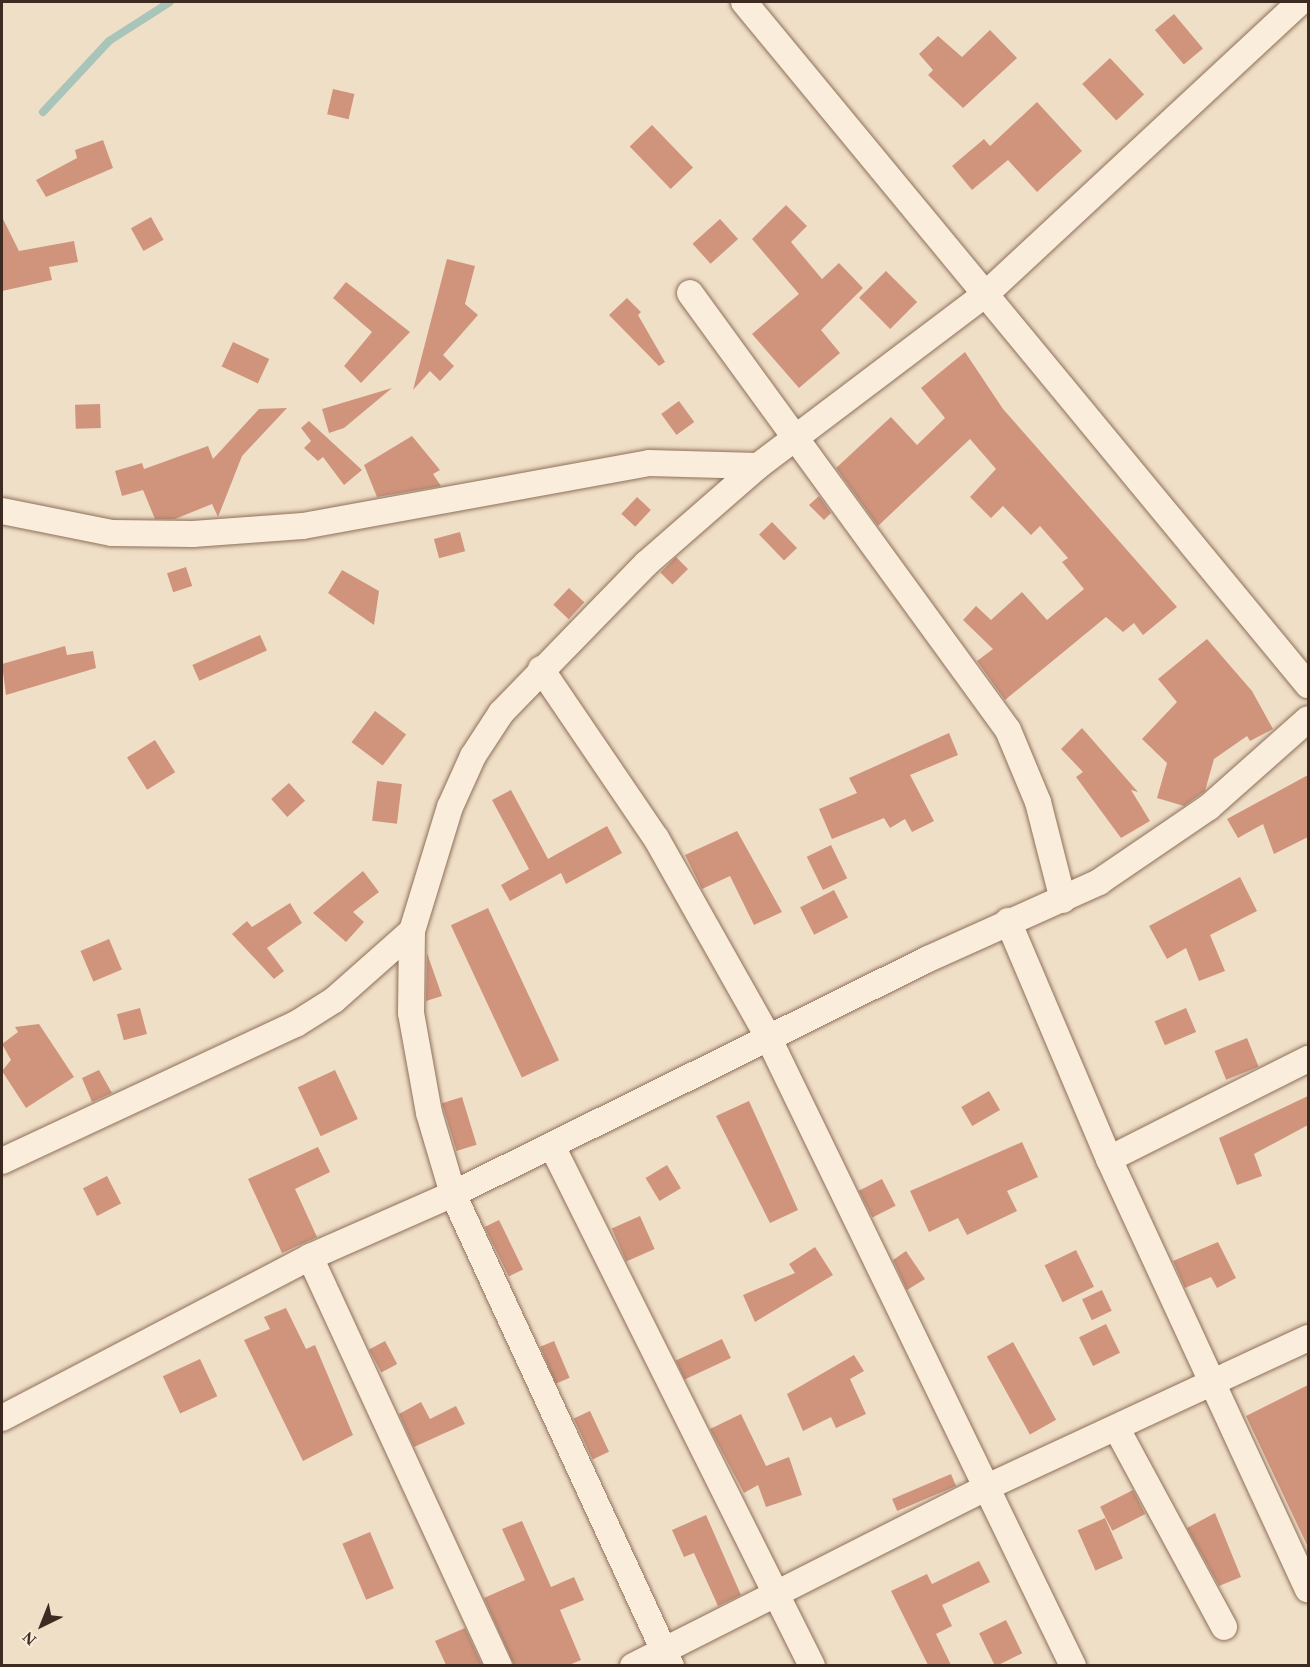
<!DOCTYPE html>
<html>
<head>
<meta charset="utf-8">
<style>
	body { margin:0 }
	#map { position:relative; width:1310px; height:1667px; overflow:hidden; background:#f0dfc7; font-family:"Times New Roman",serif }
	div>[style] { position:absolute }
	.stream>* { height:8px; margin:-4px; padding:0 4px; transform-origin:4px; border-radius:4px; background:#a9c4b9 }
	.building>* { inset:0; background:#d0947c; transform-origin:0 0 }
	.roads { filter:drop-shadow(0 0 2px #8e705b) drop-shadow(0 0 2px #8e705b) }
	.minor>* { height:26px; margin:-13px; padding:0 13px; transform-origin:13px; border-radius:13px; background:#faeddc }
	span { translate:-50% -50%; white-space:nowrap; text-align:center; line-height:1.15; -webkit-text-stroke:4.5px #f7ead8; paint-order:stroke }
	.frame { position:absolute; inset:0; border:3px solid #3d2a20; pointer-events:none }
	.north { position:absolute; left:12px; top:1595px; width:60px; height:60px; -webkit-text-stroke:4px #f7ead8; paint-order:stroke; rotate:223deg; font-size:16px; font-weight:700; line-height:24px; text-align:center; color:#3d2a20 }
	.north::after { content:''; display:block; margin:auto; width:21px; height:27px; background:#3d2a20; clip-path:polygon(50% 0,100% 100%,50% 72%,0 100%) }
</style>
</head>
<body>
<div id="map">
	<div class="stream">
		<i style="left:43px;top:112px;width:97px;rotate:-47.1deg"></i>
		<i style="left:109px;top:41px;width:72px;rotate:-32.6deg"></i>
	</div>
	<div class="building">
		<i style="left:1174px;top:14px;width:45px;height:25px;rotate:50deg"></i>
		<i style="clip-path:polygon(990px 30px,1017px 58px,963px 108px,928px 75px,933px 70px,919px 54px,938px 36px,962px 57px)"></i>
		<i style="left:1110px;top:58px;width:50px;height:38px;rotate:47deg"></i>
		<i style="left:333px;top:89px;width:22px;height:26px;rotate:13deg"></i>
		<i style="clip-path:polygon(1037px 102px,1082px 151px,1037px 192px,1008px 160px,972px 190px,952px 166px,984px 139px,990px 146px)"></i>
		<i style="left:652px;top:125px;width:59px;height:31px;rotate:46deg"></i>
		<i style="clip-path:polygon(103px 140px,113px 168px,46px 197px,36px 180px,77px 158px,75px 150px)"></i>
		<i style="clip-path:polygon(786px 205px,807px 226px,791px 242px,822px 279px,839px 263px,863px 288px,821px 330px,840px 353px,799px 388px,752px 334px,799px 294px,752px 239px)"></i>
		<i style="clip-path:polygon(2px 217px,19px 251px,74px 241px,78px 262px,49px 267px,52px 280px,2px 291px)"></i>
		<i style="left:151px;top:217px;width:26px;height:23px;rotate:61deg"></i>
		<i style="left:720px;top:219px;width:27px;height:37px;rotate:48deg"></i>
		<i style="clip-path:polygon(447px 259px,475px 266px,465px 304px,478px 315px,443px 355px,454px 366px,440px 381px,430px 371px,413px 390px)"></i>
		<i style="left:886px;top:271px;width:44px;height:38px;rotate:45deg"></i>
		<i style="clip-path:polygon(346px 282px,410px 332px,361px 383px,344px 366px,372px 332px,333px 298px)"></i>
		<i style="clip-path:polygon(627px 298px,641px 312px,638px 315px,665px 362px,659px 366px,609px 315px)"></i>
		<i style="left:233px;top:342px;width:40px;height:27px;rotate:25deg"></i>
		<i style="clip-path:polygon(965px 352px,1003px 409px,1177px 607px,1143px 635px,1134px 623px,1123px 632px,1106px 617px,1005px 700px,977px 661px,993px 649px,963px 620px,976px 606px,991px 620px,1022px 592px,1047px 620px,1084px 589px,1062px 562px,1068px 558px,1040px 526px,1031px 535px,1003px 506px,991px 518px,970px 497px,996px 469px,970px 439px,878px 526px,836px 468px,891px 417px,917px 445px,945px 418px,921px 388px)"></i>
		<i style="clip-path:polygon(392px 388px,344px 428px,329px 433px,322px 409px)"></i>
		<i style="left:679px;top:401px;width:26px;height:22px;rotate:54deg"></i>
		<i style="left:100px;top:404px;width:24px;height:25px;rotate:88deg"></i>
		<i style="clip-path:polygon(287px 408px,242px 456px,218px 517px,212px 504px,175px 519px,155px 519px,143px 490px,122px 496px,115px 471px,142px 463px,144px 469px,208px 446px,213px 459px,259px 409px)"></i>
		<i style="clip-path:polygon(309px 421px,362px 470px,344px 485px,323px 457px,318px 461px,304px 448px,311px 441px,301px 428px)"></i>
		<i style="clip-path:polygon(412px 436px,440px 470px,433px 474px,441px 486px,377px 497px,364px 465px)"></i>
		<i style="clip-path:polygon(819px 496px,831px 513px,824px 520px,809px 505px)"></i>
		<i style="left:637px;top:497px;width:19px;height:23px;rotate:43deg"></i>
		<i style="left:772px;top:522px;width:36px;height:18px;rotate:46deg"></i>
		<i style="left:460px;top:532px;width:20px;height:27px;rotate:75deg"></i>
		<i style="left:676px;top:557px;width:17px;height:22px;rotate:45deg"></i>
		<i style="left:186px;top:567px;width:20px;height:20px;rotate:72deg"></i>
		<i style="clip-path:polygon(342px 570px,379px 591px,374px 625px,328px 593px)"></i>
		<i style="left:569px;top:588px;width:21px;height:23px;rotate:43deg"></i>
		<i style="left:260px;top:635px;width:17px;height:74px;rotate:66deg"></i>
		<i style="clip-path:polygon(1207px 639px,1252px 691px,1273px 729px,1250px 741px,1247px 736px,1214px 759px,1205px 791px,1184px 806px,1157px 798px,1167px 763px,1142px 739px,1177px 702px,1158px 679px)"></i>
		<i style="clip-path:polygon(65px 646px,67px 655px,93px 651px,96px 668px,6px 695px,2px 664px)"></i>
		<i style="left:375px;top:711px;width:39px;height:39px;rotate:37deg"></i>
		<i style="clip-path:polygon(1082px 728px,1138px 792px,1131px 790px,1150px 821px,1121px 838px,1076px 777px,1083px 772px,1061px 749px)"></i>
		<i style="clip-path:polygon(949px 733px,958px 755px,910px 775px,934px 821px,912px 832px,905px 819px,890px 828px,884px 818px,832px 839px,819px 809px,857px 793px,849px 778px)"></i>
		<i style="left:155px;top:740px;width:38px;height:33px;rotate:58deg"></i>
		<i style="clip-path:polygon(1308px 775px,1308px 837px,1274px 854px,1263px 824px,1238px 838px,1227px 819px)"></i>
		<i style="left:377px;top:781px;width:25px;height:40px;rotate:7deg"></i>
		<i style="left:289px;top:783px;width:24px;height:24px;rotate:48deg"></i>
		<i style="clip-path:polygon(511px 790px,548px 859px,607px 826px,622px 853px,566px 884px,561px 873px,510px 901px,501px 885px,529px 869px,492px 800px)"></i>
		<i style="clip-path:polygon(737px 831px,782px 912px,754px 925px,730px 876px,702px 889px,685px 855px)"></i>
		<i style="left:831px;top:845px;width:37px;height:27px;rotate:64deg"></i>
		<i style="clip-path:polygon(363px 871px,379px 892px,353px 912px,364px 922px,346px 942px,313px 913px)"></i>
		<i style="clip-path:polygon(1240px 877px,1257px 911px,1210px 935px,1225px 971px,1199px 981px,1186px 948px,1167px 959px,1149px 926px)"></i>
		<i style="left:834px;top:890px;width:31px;height:38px;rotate:63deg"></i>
		<i style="clip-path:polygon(290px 903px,302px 923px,267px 948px,284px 971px,274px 979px,232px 934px,247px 921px,252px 927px)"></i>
		<i style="left:488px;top:908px;width:168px;height:41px;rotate:65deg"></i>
		<i style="left:109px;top:939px;width:33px;height:31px;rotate:67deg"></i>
		<i style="clip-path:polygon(427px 953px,442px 996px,426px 1001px)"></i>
		<i style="left:140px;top:1008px;width:27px;height:24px;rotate:75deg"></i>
		<i style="left:1186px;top:1008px;width:26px;height:34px;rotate:67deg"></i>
		<i style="clip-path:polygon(39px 1024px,74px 1077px,26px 1108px,2px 1071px,11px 1060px,2px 1044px,18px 1032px,15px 1027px)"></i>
		<i style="left:1247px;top:1038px;width:31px;height:35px;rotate:68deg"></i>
		<i style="clip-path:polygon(99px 1070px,112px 1093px,92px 1102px,82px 1078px)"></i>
		<i style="left:335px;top:1070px;width:54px;height:41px;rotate:65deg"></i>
		<i style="left:989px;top:1091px;width:22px;height:32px;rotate:60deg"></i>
		<i style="clip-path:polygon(1308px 1096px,1308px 1125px,1254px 1154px,1262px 1176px,1237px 1185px,1219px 1138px)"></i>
		<i style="left:462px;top:1097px;width:50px;height:21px;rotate:73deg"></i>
		<i style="clip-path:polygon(749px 1101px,798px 1210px,770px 1223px,716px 1116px)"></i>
		<i style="clip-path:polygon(1022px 1142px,1038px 1177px,1007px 1191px,1017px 1211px,967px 1235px,958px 1218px,929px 1232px,910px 1191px)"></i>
		<i style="clip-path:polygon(318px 1147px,330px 1172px,295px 1189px,317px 1237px,282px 1253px,248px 1179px)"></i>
		<i style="left:667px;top:1165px;width:27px;height:25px;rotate:59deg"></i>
		<i style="left:107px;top:1176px;width:31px;height:27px;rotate:63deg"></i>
		<i style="left:882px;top:1179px;width:30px;height:26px;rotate:63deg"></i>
		<i style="left:640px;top:1216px;width:36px;height:31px;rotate:66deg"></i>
		<i style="left:499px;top:1220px;width:55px;height:16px;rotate:64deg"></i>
		<i style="clip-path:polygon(1218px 1242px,1236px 1278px,1217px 1288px,1211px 1277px,1185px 1288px,1173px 1261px)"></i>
		<i style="clip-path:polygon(815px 1247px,833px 1275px,755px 1322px,743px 1295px,795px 1273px,789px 1264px)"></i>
		<i style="left:1076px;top:1250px;width:41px;height:35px;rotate:64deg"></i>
		<i style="clip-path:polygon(906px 1251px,925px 1279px,907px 1290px,893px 1260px)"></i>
		<i style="left:1102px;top:1290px;width:23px;height:22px;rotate:65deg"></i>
		<i style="clip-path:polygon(286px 1308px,306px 1349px,315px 1345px,353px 1435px,303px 1461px,244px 1340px,270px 1329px,264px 1317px)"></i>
		<i style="left:1106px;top:1324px;width:32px;height:30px;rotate:64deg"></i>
		<i style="left:722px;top:1339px;width:21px;height:51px;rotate:65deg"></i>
		<i style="left:385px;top:1341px;width:26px;height:18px;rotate:62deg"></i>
		<i style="left:554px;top:1341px;width:40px;height:15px;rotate:67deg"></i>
		<i style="left:1013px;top:1342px;width:89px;height:30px;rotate:61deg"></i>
		<i style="clip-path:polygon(854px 1355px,864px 1371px,850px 1379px,866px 1414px,836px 1428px,831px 1417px,803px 1431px,787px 1394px)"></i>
		<i style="left:200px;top:1359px;width:41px;height:41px;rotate:65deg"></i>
		<i style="clip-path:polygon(1308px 1385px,1308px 1547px,1246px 1416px)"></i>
		<i style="clip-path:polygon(421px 1402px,430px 1419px,456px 1406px,465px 1424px,414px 1447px,399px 1414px)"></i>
		<i style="left:590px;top:1411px;width:45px;height:18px;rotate:65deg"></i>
		<i style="clip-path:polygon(741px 1414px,766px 1466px,789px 1457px,802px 1495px,766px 1507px,758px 1485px,744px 1493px,710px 1429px)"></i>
		<i style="left:951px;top:1474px;width:13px;height:64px;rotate:67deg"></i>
		<i style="left:1133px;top:1490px;width:27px;height:37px;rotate:63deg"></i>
		<i style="clip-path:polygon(1215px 1513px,1241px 1577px,1219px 1586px,1187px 1528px)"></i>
		<i style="clip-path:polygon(706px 1515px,741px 1595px,718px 1606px,694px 1553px,684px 1557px,672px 1530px)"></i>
		<i style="left:1105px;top:1518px;width:44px;height:30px;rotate:66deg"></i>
		<i style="clip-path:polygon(522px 1521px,551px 1587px,574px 1577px,584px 1600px,560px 1610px,581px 1660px,569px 1665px,514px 1665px,484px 1598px,525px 1580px,502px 1529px)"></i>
		<i style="left:370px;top:1532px;width:61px;height:30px;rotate:67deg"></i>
		<i style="clip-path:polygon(979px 1561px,990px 1582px,942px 1605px,952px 1626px,936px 1634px,951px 1665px,928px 1665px,891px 1591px,927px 1574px,932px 1584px)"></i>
		<i style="left:1006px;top:1620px;width:37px;height:30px;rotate:64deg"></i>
		<i style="clip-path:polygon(465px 1628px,482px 1665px,446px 1665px,435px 1641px)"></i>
	</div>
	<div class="roads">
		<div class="minor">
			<i style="left:744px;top:2px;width:886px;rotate:50.45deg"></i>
			<i style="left:690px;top:293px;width:540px;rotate:53.96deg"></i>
			<i style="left:1008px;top:730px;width:78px;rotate:67.4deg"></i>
			<i style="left:1038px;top:802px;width:101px;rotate:75.7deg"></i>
			<i style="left:2px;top:511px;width:112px;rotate:11.3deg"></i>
			<i style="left:112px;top:533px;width:81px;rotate:0.7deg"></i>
			<i style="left:193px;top:534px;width:110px;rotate:-4.2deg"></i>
			<i style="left:303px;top:526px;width:352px;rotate:-10.3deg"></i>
			<i style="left:649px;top:463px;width:109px;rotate:1.6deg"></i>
			<i style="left:541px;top:669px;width:204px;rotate:55.8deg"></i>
			<i style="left:656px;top:838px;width:228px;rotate:60.6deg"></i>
			<i style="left:768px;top:1037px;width:699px;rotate:64.13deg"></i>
			<i style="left:1008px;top:921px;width:259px;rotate:67deg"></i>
			<i style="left:1109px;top:1159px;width:474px;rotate:65.2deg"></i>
			<i style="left:552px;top:1146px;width:581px;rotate:63.43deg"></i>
			<i style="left:1109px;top:1159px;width:223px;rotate:-26.7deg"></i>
			<i style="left:2px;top:1161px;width:324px;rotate:-25deg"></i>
			<i style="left:296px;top:1024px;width:45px;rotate:-32.3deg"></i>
			<i style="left:334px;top:1000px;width:104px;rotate:-41.5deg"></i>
			<i style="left:310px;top:1257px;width:451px;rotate:65.2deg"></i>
			<i style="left:2px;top:1418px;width:348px;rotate:-27.6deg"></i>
			<i style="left:310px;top:1257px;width:156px;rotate:-23.8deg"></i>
			<i style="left:453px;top:1194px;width:530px;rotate:-26.32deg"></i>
			<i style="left:928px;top:959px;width:188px;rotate:-24.2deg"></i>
			<i style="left:1099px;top:882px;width:133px;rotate:-34.3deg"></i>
			<i style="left:1209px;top:807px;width:132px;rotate:-41.6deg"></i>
			<i style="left:1117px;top:1429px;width:225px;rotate:61.6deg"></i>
			<i style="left:633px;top:1666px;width:394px;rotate:-26.8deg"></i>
			<i style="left:985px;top:1488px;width:356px;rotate:-24.9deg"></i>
			<i style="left:671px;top:1666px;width:520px;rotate:-114.79deg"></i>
			<i style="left:453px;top:1194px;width:84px;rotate:-106.5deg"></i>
			<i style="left:429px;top:1113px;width:102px;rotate:-100.2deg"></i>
			<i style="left:411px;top:1013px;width:82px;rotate:-89.3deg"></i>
			<i style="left:412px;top:931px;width:130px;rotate:-73deg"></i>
			<i style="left:450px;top:807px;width:56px;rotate:-65.7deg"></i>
			<i style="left:473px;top:756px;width:51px;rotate:-56.9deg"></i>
			<i style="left:501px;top:713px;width:209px;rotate:-45.8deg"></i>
			<i style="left:647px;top:563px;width:147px;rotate:-41.1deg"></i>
			<i style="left:758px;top:466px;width:287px;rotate:-37.1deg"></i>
			<i style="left:987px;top:293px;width:427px;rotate:-42.9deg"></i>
		</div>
	</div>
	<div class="frame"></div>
	<div class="north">N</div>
</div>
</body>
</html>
